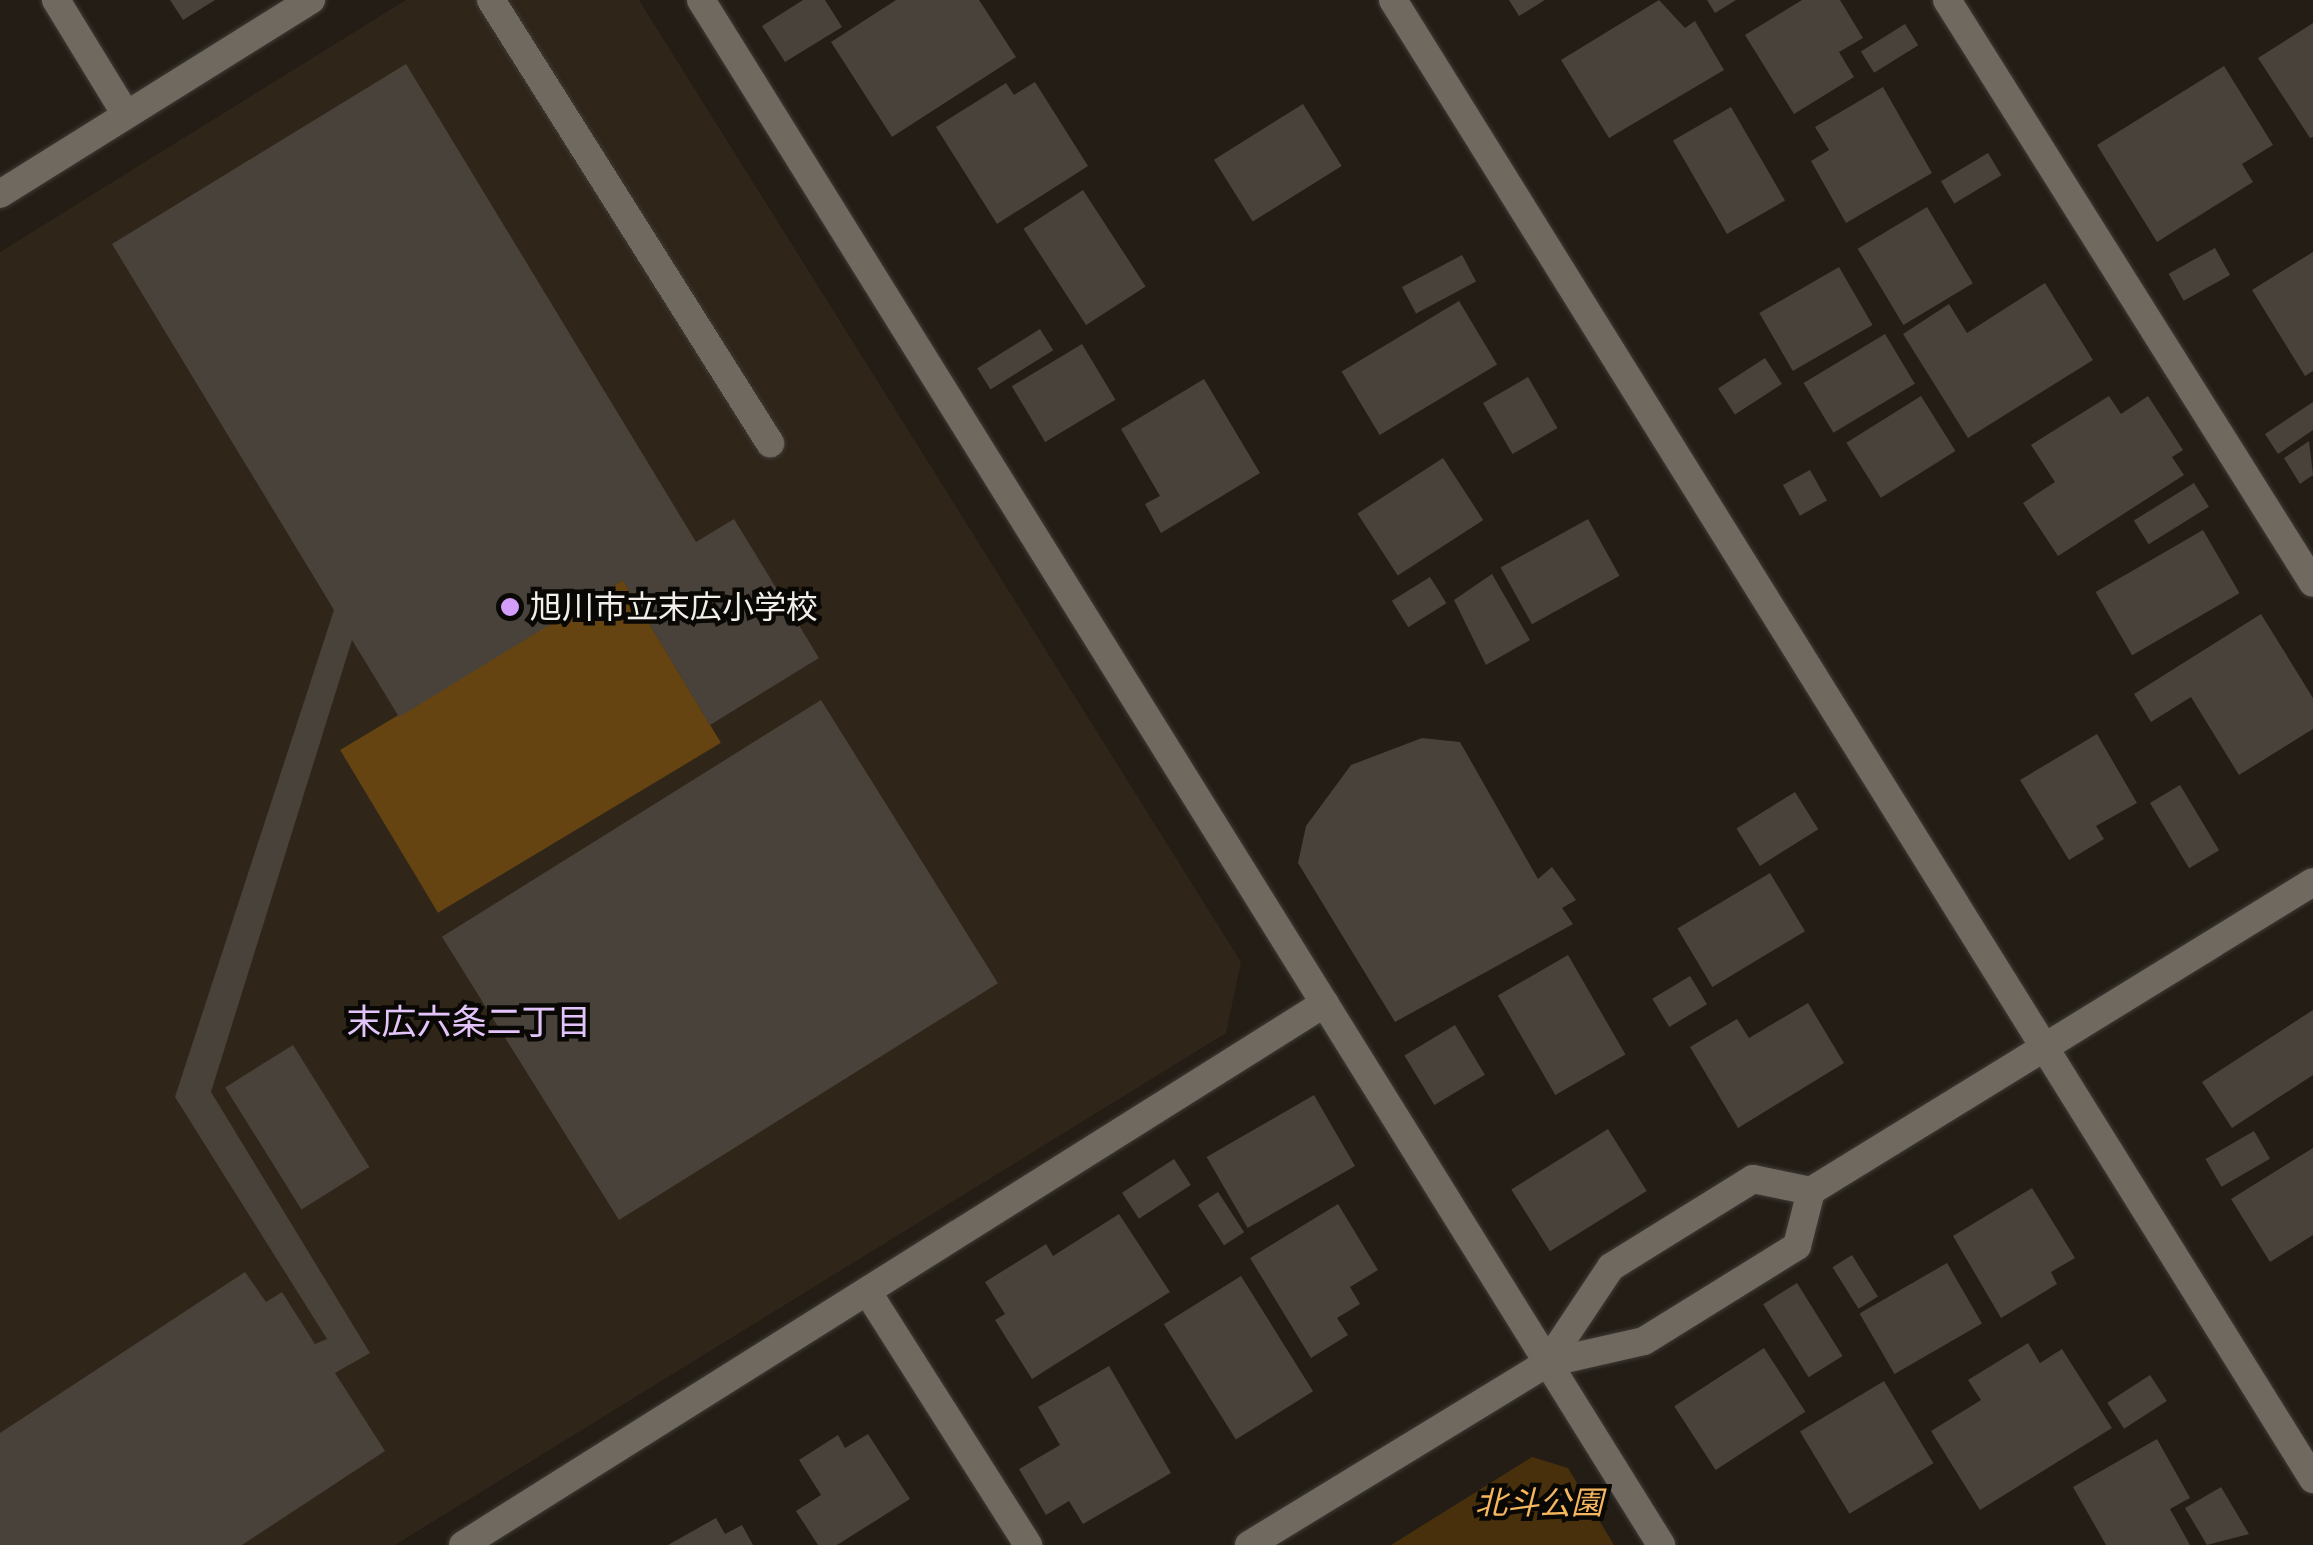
<!DOCTYPE html>
<html>
<head>
<meta charset="utf-8">
<style>
	body { margin:0 }
	#map { position:relative; width:2313px; height:1545px; overflow:hidden; background:#231d16; font-family:Lora,"Noto Sans JP",serif }
	div>[style] { position:absolute }
	.built>* { inset:0; background:#2f2519 }
	.green>* { inset:0; background:#48300c }
	.water>* { inset:0; background:#641; transform-origin:0 0 }
	.building>* { inset:0; background:#49423a; transform-origin:0 0 }
	.roads { filter:drop-shadow(0 0 2px #3f3a36) drop-shadow(0 0 2px #3f3a36) }
	.service>* { height:28px; margin:-14px; padding:0 14px; transform-origin:14px; border-radius:14px; background:#706960 }
	.minor>* { height:28px; margin:-14px; padding:0 14px; transform-origin:14px; border-radius:14px; background:#706960 }
	.dots>* { width:28px; height:28px; translate:-50% -50%; box-sizing:border-box; border:5px solid #0a0805; border-radius:50% }
	span { translate:-50% -50%; white-space:nowrap; text-align:center; line-height:1.15; -webkit-text-stroke:9px #0a0805; paint-order:stroke }
	.poi-label { font-size:32px; color:#f2eee9 }
	.left { translate:0 -50%; text-align:left }
	.park-label { font-size:32px; color:#f6b65d; font-style:italic }
	.neighbourhood-label { font-size:35px; color:#e3c4fa }
</style>
</head>
<body>
<div id="map">
	<div class="built">
		<i style="clip-path:polygon(406px 0,639px 0,1241px 962px,1226px 1033px,395px 1545px,0 1545px,0 252px)"></i>
	</div>
	<div class="green">
		<i style="clip-path:polygon(1532px 1457px,1568px 1468px,1614px 1545px,1391px 1545px)"></i>
	</div>
	<div class="water">
		<i style="left:623px;top:580px;width:190px;height:330px;rotate:59deg"></i>
	</div>
	<div class="building">
		<i style="clip-path:polygon(170px 0,215px 0,183px 20px)"></i>
		<i style="clip-path:polygon(803px 0,825px 0,842px 27px,785px 62px,762px 26px)"></i>
		<i style="clip-path:polygon(896px 0,979px 0,1016px 57px,892px 137px,831px 42px)"></i>
		<i style="clip-path:polygon(1509px 0,1545px 0,1519px 16px)"></i>
		<i style="clip-path:polygon(1659px 0,1685px 28px,1695px 21px,1724px 70px,1609px 138px,1561px 60px)"></i>
		<i style="clip-path:polygon(1707px 0,1736px 0,1715px 13px)"></i>
		<i style="clip-path:polygon(1802px 0,1840px 0,1863px 38px,1839px 52px,1854px 77px,1794px 114px,1745px 35px)"></i>
		<i style="clip-path:polygon(2313px 23px,2313px 137px,2310px 138px,2258px 58px)"></i>
		<i style="left:1905px;top:24px;width:25px;height:52px;rotate:58deg"></i>
		<i style="clip-path:polygon(406px 64px,696px 542px,734px 519px,819px 658px,710px 725px,623px 580px,399px 717px,352px 640px,211px 1092px,370px 1353px,335px 1373px,385px 1451px,242px 1545px,0 1545px,0 1433px,245px 1272px,266px 1302px,282px 1292px,315px 1344px,327px 1339px,175px 1097px,334px 610px,112px 244px)"></i>
		<i style="clip-path:polygon(2224px 66px,2273px 145px,2242px 164px,2253px 182px,2157px 242px,2097px 145px)"></i>
		<i style="clip-path:polygon(1035px 82px,1088px 166px,997px 224px,936px 127px,1006px 83px,1014px 95px)"></i>
		<i style="clip-path:polygon(1883px 87px,1932px 173px,1846px 223px,1811px 161px,1829px 150px,1815px 127px)"></i>
		<i style="left:1303px;top:104px;width:73px;height:105px;rotate:58deg"></i>
		<i style="left:1731px;top:107px;width:108px;height:67px;rotate:60deg"></i>
		<i style="left:1988px;top:153px;width:26px;height:55px;rotate:59deg"></i>
		<i style="left:1083px;top:190px;width:115px;height:71px;rotate:57deg"></i>
		<i style="left:1927px;top:207px;width:89px;height:81px;rotate:59deg"></i>
		<i style="left:2215px;top:248px;width:31px;height:53px;rotate:61deg"></i>
		<i style="clip-path:polygon(2313px 252px,2313px 371px,2305px 376px,2252px 290px)"></i>
		<i style="left:1462px;top:255px;width:30px;height:68px;rotate:62deg"></i>
		<i style="left:1839px;top:267px;width:67px;height:92px;rotate:60deg"></i>
		<i style="clip-path:polygon(2045px 283px,2093px 360px,1968px 438px,1903px 334px,1949px 304px,1967px 333px)"></i>
		<i style="left:1459px;top:301px;width:74px;height:137px;rotate:59deg"></i>
		<i style="left:1040px;top:329px;width:25px;height:74px;rotate:58deg"></i>
		<i style="left:1885px;top:334px;width:58px;height:95px;rotate:59deg"></i>
		<i style="left:1082px;top:344px;width:65px;height:82px;rotate:59deg"></i>
		<i style="left:1765px;top:358px;width:31px;height:56px;rotate:57deg"></i>
		<i style="left:1528px;top:377px;width:59px;height:52px;rotate:60deg"></i>
		<i style="clip-path:polygon(1204px 379px,1260px 473px,1161px 533px,1145px 504px,1160px 496px,1121px 429px)"></i>
		<i style="left:1921px;top:396px;width:65px;height:88px;rotate:58deg"></i>
		<i style="clip-path:polygon(2109px 396px,2121px 414px,2148px 396px,2183px 450px,2172px 457px,2184px 475px,2058px 556px,2023px 503px,2055px 482px,2031px 445px)"></i>
		<i style="clip-path:polygon(2313px 402px,2313px 430px,2278px 454px,2265px 434px)"></i>
		<i style="clip-path:polygon(2309px 441px,2313px 475px,2300px 484px,2284px 458px)"></i>
		<i style="left:1443px;top:458px;width:74px;height:102px;rotate:57deg"></i>
		<i style="left:1810px;top:470px;width:35px;height:31px;rotate:61deg"></i>
		<i style="left:2194px;top:483px;width:28px;height:71px;rotate:58deg"></i>
		<i style="left:1588px;top:519px;width:65px;height:100px;rotate:61deg"></i>
		<i style="left:2203px;top:530px;width:73px;height:124px;rotate:60deg"></i>
		<i style="clip-path:polygon(1492px 574px,1530px 640px,1486px 665px,1454px 600px)"></i>
		<i style="left:1430px;top:577px;width:31px;height:45px;rotate:58deg"></i>
		<i style="clip-path:polygon(2261px 614px,2313px 698px,2313px 729px,2239px 775px,2191px 697px,2151px 722px,2134px 694px)"></i>
		<i style="left:821px;top:700px;width:334px;height:447px;rotate:58deg"></i>
		<i style="clip-path:polygon(2097px 734px,2137px 803px,2096px 826px,2104px 839px,2069px 860px,2020px 780px)"></i>
		<i style="clip-path:polygon(1422px 738px,1460px 742px,1538px 879px,1552px 867px,1576px 900px,1562px 908px,1573px 924px,1395px 1022px,1298px 863px,1306px 826px,1351px 765px)"></i>
		<i style="left:2180px;top:785px;width:76px;height:35px;rotate:59deg"></i>
		<i style="left:1795px;top:792px;width:44px;height:69px;rotate:58deg"></i>
		<i style="left:1770px;top:873px;width:68px;height:108px;rotate:59deg"></i>
		<i style="left:1568px;top:955px;width:115px;height:81px;rotate:60deg"></i>
		<i style="left:1690px;top:976px;width:33px;height:44px;rotate:59deg"></i>
		<i style="clip-path:polygon(1808px 1003px,1844px 1063px,1738px 1128px,1690px 1047px,1737px 1019px,1749px 1038px)"></i>
		<i style="clip-path:polygon(2313px 1010px,2313px 1075px,2232px 1128px,2202px 1082px)"></i>
		<i style="left:1455px;top:1025px;width:58px;height:59px;rotate:59deg"></i>
		<i style="left:293px;top:1045px;width:144px;height:80px;rotate:58deg"></i>
		<i style="left:1314px;top:1095px;width:82px;height:124px;rotate:60deg"></i>
		<i style="left:1608px;top:1129px;width:73px;height:114px;rotate:58deg"></i>
		<i style="left:2254px;top:1131px;width:32px;height:56px;rotate:60deg"></i>
		<i style="clip-path:polygon(2313px 1148px,2313px 1235px,2270px 1262px,2231px 1199px)"></i>
		<i style="left:1174px;top:1159px;width:31px;height:62px;rotate:57deg"></i>
		<i style="clip-path:polygon(2032px 1188px,2075px 1258px,2051px 1272px,2057px 1284px,2001px 1318px,1953px 1236px)"></i>
		<i style="left:1218px;top:1192px;width:48px;height:24px;rotate:57deg"></i>
		<i style="clip-path:polygon(1338px 1204px,1378px 1270px,1350px 1287px,1360px 1304px,1337px 1318px,1348px 1335px,1311px 1358px,1250px 1258px)"></i>
		<i style="clip-path:polygon(1119px 1214px,1170px 1292px,1032px 1379px,995px 1320px,1005px 1314px,985px 1282px,1046px 1244px,1053px 1256px)"></i>
		<i style="left:1852px;top:1255px;width:49px;height:23px;rotate:58deg"></i>
		<i style="left:1947px;top:1263px;width:70px;height:101px;rotate:60deg"></i>
		<i style="left:1241px;top:1276px;width:136px;height:91px;rotate:58deg"></i>
		<i style="left:1797px;top:1283px;width:86px;height:40px;rotate:58deg"></i>
		<i style="clip-path:polygon(2028px 1343px,2040px 1363px,2062px 1349px,2112px 1428px,1980px 1510px,1931px 1431px,1981px 1400px,1968px 1380px)"></i>
		<i style="left:1764px;top:1348px;width:76px;height:107px;rotate:57deg"></i>
		<i style="clip-path:polygon(1109px 1366px,1171px 1473px,1083px 1524px,1069px 1501px,1046px 1515px,1019px 1469px,1060px 1445px,1038px 1407px)"></i>
		<i style="left:2150px;top:1375px;width:31px;height:51px;rotate:57deg"></i>
		<i style="left:1884px;top:1381px;width:96px;height:98px;rotate:59deg"></i>
		<i style="clip-path:polygon(868px 1434px,910px 1499px,837px 1545px,818px 1545px,796px 1511px,821px 1495px,799px 1460px,838px 1435px,845px 1448px)"></i>
		<i style="clip-path:polygon(2157px 1439px,2190px 1498px,2170px 1509px,2190px 1545px,2106px 1545px,2073px 1487px)"></i>
		<i style="clip-path:polygon(2221px 1487px,2249px 1534px,2207px 1545px,2185px 1508px)"></i>
		<i style="clip-path:polygon(716px 1518px,725px 1534px,742px 1525px,753px 1545px,668px 1545px)"></i>
	</div>
	<div class="roads">
		<div class="service">
			<i style="left:491px;top:0;width:524px;rotate:57.8deg"></i>
		</div>
		<div class="minor">
			<i style="left:56px;top:0;width:132px;rotate:58.6deg"></i>
			<i style="left:701px;top:0;width:1819px;rotate:58.14deg"></i>
			<i style="left:1393px;top:0;width:1742px;rotate:58.12deg"></i>
			<i style="left:1947px;top:0;width:688px;rotate:57.88deg"></i>
			<i style="left:0;top:194px;width:367px;rotate:-32deg"></i>
			<i style="left:867px;top:1291px;width:301px;rotate:57.6deg"></i>
			<i style="left:1547px;top:1363px;width:115px;rotate:-56.3deg"></i>
			<i style="left:1611px;top:1267px;width:167px;rotate:-31.8deg"></i>
			<i style="left:1753px;top:1179px;width:59px;rotate:11.7deg"></i>
			<i style="left:1811px;top:1191px;width:589px;rotate:-31.61deg"></i>
			<i style="left:463px;top:1545px;width:1018px;rotate:-32.16deg"></i>
			<i style="left:1249px;top:1545px;width:349px;rotate:-31.4deg"></i>
			<i style="left:1547px;top:1363px;width:99px;rotate:-12.8deg"></i>
			<i style="left:1644px;top:1341px;width:180px;rotate:-31.8deg"></i>
			<i style="left:1797px;top:1246px;width:57px;rotate:-75.7deg"></i>
		</div>
	</div>
	<div class="dots">
		<i style="left:510px;top:607px;background:#d49cfb"></i>
	</div>
	<div class="poi-label">
		<span class="left" style="left:530px;top:607px">旭川市立末広小学校</span>
	</div>
	<div class="park-label">
		<span style="left:1539px;top:1503px">北斗公園</span>
	</div>
	<div class="neighbourhood-label">
		<span style="left:469px;top:1022px">末広六条二丁目</span>
	</div>
</div>
</body>
</html>
